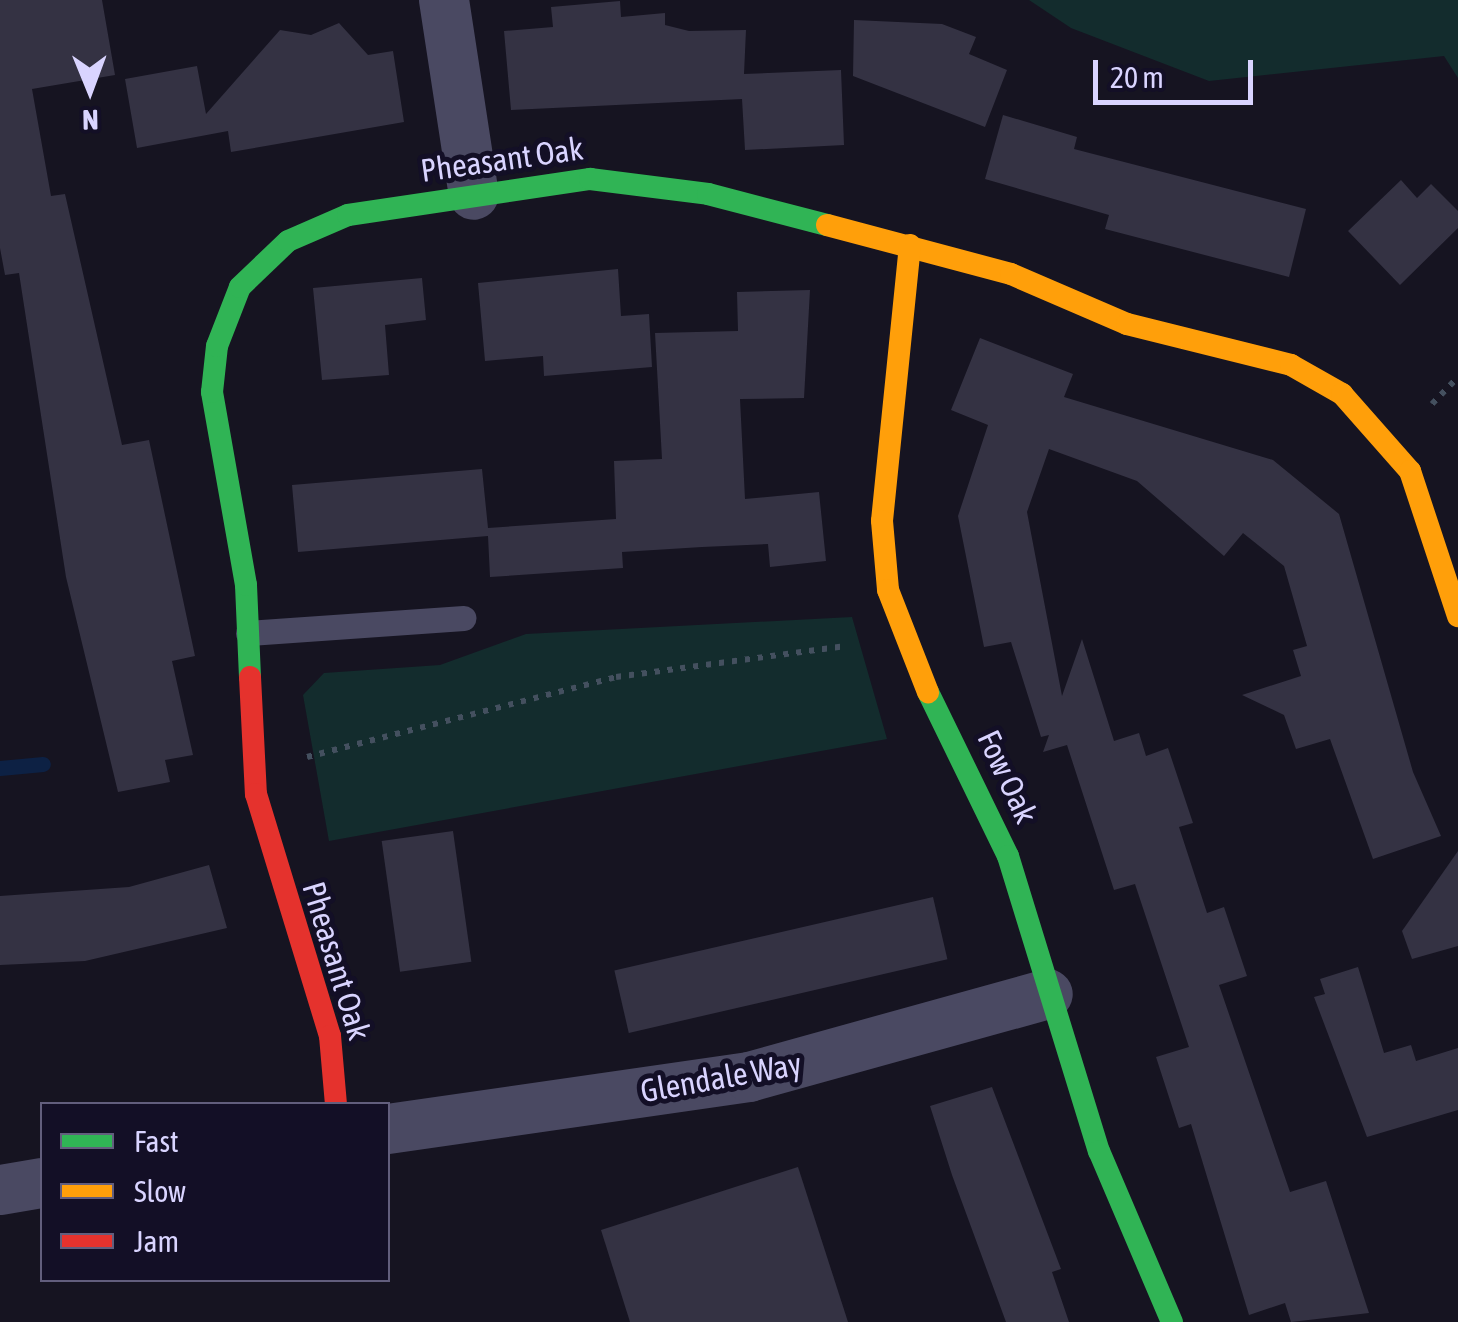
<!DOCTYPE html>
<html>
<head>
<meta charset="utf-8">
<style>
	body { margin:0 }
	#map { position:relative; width:1458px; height:1322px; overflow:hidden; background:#161421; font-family:"Asap Condensed",sans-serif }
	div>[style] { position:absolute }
	.green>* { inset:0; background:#132c2d }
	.stream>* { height:15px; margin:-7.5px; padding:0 7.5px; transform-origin:7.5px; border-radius:7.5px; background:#0d2144 }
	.building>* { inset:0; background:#343243; transform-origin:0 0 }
	.path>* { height:6px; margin-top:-3px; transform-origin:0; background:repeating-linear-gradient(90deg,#44505f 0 5px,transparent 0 13px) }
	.lane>* { height:25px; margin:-12.5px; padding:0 12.5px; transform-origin:12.5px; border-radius:12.5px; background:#4a4962 }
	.street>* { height:50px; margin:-25px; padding:0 25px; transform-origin:25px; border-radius:25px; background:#4a4962 }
	.fast>* { height:22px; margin:-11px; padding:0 11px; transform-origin:11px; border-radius:11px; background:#30b455 }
	.slow>* { height:22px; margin:-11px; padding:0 11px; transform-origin:11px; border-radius:11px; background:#ff9f0a }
	.jam>* { height:22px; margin:-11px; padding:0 11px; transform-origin:11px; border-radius:11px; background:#e5322d }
	span { translate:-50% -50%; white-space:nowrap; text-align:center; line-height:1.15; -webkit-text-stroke:10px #130f26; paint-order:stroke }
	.street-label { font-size:32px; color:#d9d4ff }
	.legend { position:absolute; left:40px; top:1102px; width:350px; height:180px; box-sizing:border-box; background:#130f26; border:2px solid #625e7d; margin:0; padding:12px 18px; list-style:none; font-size:30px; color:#d9d4ff }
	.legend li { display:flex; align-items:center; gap:20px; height:50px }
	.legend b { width:50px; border:2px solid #625e7d }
	.north { position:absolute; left:40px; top:40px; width:100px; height:100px; -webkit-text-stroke:8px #130f26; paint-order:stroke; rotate:179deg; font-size:28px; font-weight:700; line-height:40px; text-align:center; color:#d9d4ff }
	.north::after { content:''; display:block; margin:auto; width:35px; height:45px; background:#d9d4ff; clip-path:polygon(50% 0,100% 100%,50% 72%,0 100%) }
	.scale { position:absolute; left:1093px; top:60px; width:160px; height:45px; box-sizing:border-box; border:5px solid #d9d4ff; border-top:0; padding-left:12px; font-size:30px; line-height:35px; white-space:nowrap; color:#d9d4ff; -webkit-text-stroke:8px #130f26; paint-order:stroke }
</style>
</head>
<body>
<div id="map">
	<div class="green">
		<i style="clip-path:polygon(1029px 0,1458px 0,1458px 78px,1444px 56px,1209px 81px,1071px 28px)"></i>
		<i style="clip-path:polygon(852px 617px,887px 739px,329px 841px,303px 695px,324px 673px,440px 665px,526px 634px)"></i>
	</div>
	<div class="stream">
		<i style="left:0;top:768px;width:43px;rotate:-5.3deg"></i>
	</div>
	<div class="building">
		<i style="clip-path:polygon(0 0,102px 0,115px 75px,32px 89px,51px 196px,65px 194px,122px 445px,149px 440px,195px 656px,172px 661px,193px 755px,165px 760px,170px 782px,118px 792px,66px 577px,19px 273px,5px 275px,0 248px)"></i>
		<i style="clip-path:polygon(620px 1px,621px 17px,665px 13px,665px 25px,689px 31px,746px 30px,744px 74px,841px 70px,844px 145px,745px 150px,742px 99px,511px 110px,504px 31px,553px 27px,551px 7px)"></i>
		<i style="clip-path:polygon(854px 20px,942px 24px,976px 37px,969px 54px,1007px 70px,985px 127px,853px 76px)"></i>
		<i style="clip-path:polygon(339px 23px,368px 55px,393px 51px,404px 122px,231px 152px,228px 131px,137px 148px,125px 79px,197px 66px,206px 114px,280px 30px,311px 35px)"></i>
		<i style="clip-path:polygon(1003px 115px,1077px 137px,1074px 149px,1306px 209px,1289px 277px,1105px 229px,1109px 215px,985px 179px)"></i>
		<i style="clip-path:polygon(1401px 180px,1417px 198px,1431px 184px,1458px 211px,1458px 228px,1400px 285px,1348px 231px)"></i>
		<i style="clip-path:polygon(618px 269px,621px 316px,649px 314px,652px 367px,544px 376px,543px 356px,485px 361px,478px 283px)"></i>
		<i style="clip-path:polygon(422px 278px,426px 320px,385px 325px,389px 375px,322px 380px,313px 288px)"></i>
		<i style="clip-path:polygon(810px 290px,804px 398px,740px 399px,745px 499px,819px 492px,826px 561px,770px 567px,768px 544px,702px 547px,622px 552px,623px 568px,490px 577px,488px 536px,298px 552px,292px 485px,482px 469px,488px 528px,616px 519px,614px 461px,662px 459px,655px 333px,738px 331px,737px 292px)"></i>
		<i style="clip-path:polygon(980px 338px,1073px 374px,1064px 397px,1273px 460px,1339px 514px,1413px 772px,1441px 836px,1373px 859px,1330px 739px,1296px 749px,1284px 715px,1242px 695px,1301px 676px,1293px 650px,1307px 646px,1284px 566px,1243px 533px,1224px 556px,1137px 481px,1049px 449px,1027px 512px,1062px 696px,1082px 639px,1114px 741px,1139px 733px,1146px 756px,1168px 748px,1193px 823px,1179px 827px,1207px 913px,1224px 907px,1247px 976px,1219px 985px,1290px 1192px,1326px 1181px,1369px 1313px,1291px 1322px,1285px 1303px,1249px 1315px,1191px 1124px,1179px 1128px,1156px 1057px,1189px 1047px,1135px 884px,1114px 890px,1067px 745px,1043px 752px,1049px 735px,1041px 737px,1011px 642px,984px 647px,958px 516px,988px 425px,951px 410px)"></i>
		<i style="left:453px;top:831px;width:132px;height:72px;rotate:82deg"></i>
		<i style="clip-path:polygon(1458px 851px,1458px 946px,1412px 959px,1402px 931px)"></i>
		<i style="clip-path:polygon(209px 865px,227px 928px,85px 961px,0 965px,0 896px,129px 887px)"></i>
		<i style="left:933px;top:897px;width:64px;height:327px;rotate:77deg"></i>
		<i style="clip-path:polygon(1358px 967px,1384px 1053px,1411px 1045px,1416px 1061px,1458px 1048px,1458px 1110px,1367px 1137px,1314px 997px,1325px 994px,1320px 979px)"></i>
		<i style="clip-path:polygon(992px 1087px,1061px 1269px,1052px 1272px,1069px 1322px,1006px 1322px,952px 1175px,930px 1106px)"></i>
		<i style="clip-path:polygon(798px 1167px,848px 1322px,630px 1322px,601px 1230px)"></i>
	</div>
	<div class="path">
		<i style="left:1432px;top:404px;width:37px;rotate:-46deg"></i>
		<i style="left:307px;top:757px;width:319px;rotate:-14.5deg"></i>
		<i style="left:616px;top:677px;width:232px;rotate:-7.7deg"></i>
	</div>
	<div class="lane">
		<i style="left:248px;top:633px;width:216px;rotate:-4deg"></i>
	</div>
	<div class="street">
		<i style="left:444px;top:0;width:197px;rotate:81.3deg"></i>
		<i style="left:388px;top:1129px;width:365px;rotate:-8.2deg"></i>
		<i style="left:749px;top:1077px;width:310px;rotate:-15.5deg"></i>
		<i style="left:0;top:1190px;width:43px;rotate:-9.5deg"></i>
	</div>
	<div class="fast">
		<i style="left:250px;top:677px;width:92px;rotate:-92.5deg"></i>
		<i style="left:246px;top:585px;width:196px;rotate:-100deg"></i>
		<i style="left:212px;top:392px;width:46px;rotate:-83.8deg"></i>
		<i style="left:217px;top:346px;width:63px;rotate:-68.7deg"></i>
		<i style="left:240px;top:287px;width:66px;rotate:-43.8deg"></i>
		<i style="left:288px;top:241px;width:65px;rotate:-23.4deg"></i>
		<i style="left:348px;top:215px;width:245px;rotate:-8.5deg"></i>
		<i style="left:590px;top:179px;width:119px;rotate:7.2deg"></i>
		<i style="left:708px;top:194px;width:123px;rotate:14.6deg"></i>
		<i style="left:928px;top:692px;width:182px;rotate:64deg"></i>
		<i style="left:1008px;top:856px;width:309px;rotate:72.9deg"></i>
		<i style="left:1099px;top:1151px;width:186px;rotate:66.9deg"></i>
	</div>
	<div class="slow">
		<i style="left:827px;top:225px;width:190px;rotate:14.9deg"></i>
		<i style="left:1011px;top:274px;width:126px;rotate:23.3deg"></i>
		<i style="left:1127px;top:324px;width:169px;rotate:14deg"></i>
		<i style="left:1291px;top:365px;width:59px;rotate:29.6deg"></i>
		<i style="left:1342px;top:394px;width:103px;rotate:48.6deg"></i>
		<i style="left:1410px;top:471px;width:153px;rotate:71.7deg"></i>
		<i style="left:910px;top:245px;width:277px;rotate:95.8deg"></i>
		<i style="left:882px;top:521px;width:69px;rotate:85deg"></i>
		<i style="left:888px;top:590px;width:110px;rotate:68.6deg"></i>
	</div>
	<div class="jam">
		<i style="left:250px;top:677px;width:117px;rotate:87.1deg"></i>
		<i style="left:256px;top:794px;width:253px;rotate:73deg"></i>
		<i style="left:330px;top:1036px;width:68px;rotate:85deg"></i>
	</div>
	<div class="street-label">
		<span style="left:502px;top:160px;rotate:-8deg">Pheasant Oak</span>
		<span style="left:1007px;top:777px;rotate:65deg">Fow Oak</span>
		<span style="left:336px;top:961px;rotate:73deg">Pheasant Oak</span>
		<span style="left:721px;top:1078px;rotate:-10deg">Glendale Way</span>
	</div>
	<ul class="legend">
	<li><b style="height:12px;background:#30b455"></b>Fast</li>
	<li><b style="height:12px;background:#ff9f0a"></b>Slow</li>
	<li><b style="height:12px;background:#e5322d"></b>Jam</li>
	</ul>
	<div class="north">N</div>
	<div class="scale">20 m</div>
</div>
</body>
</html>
